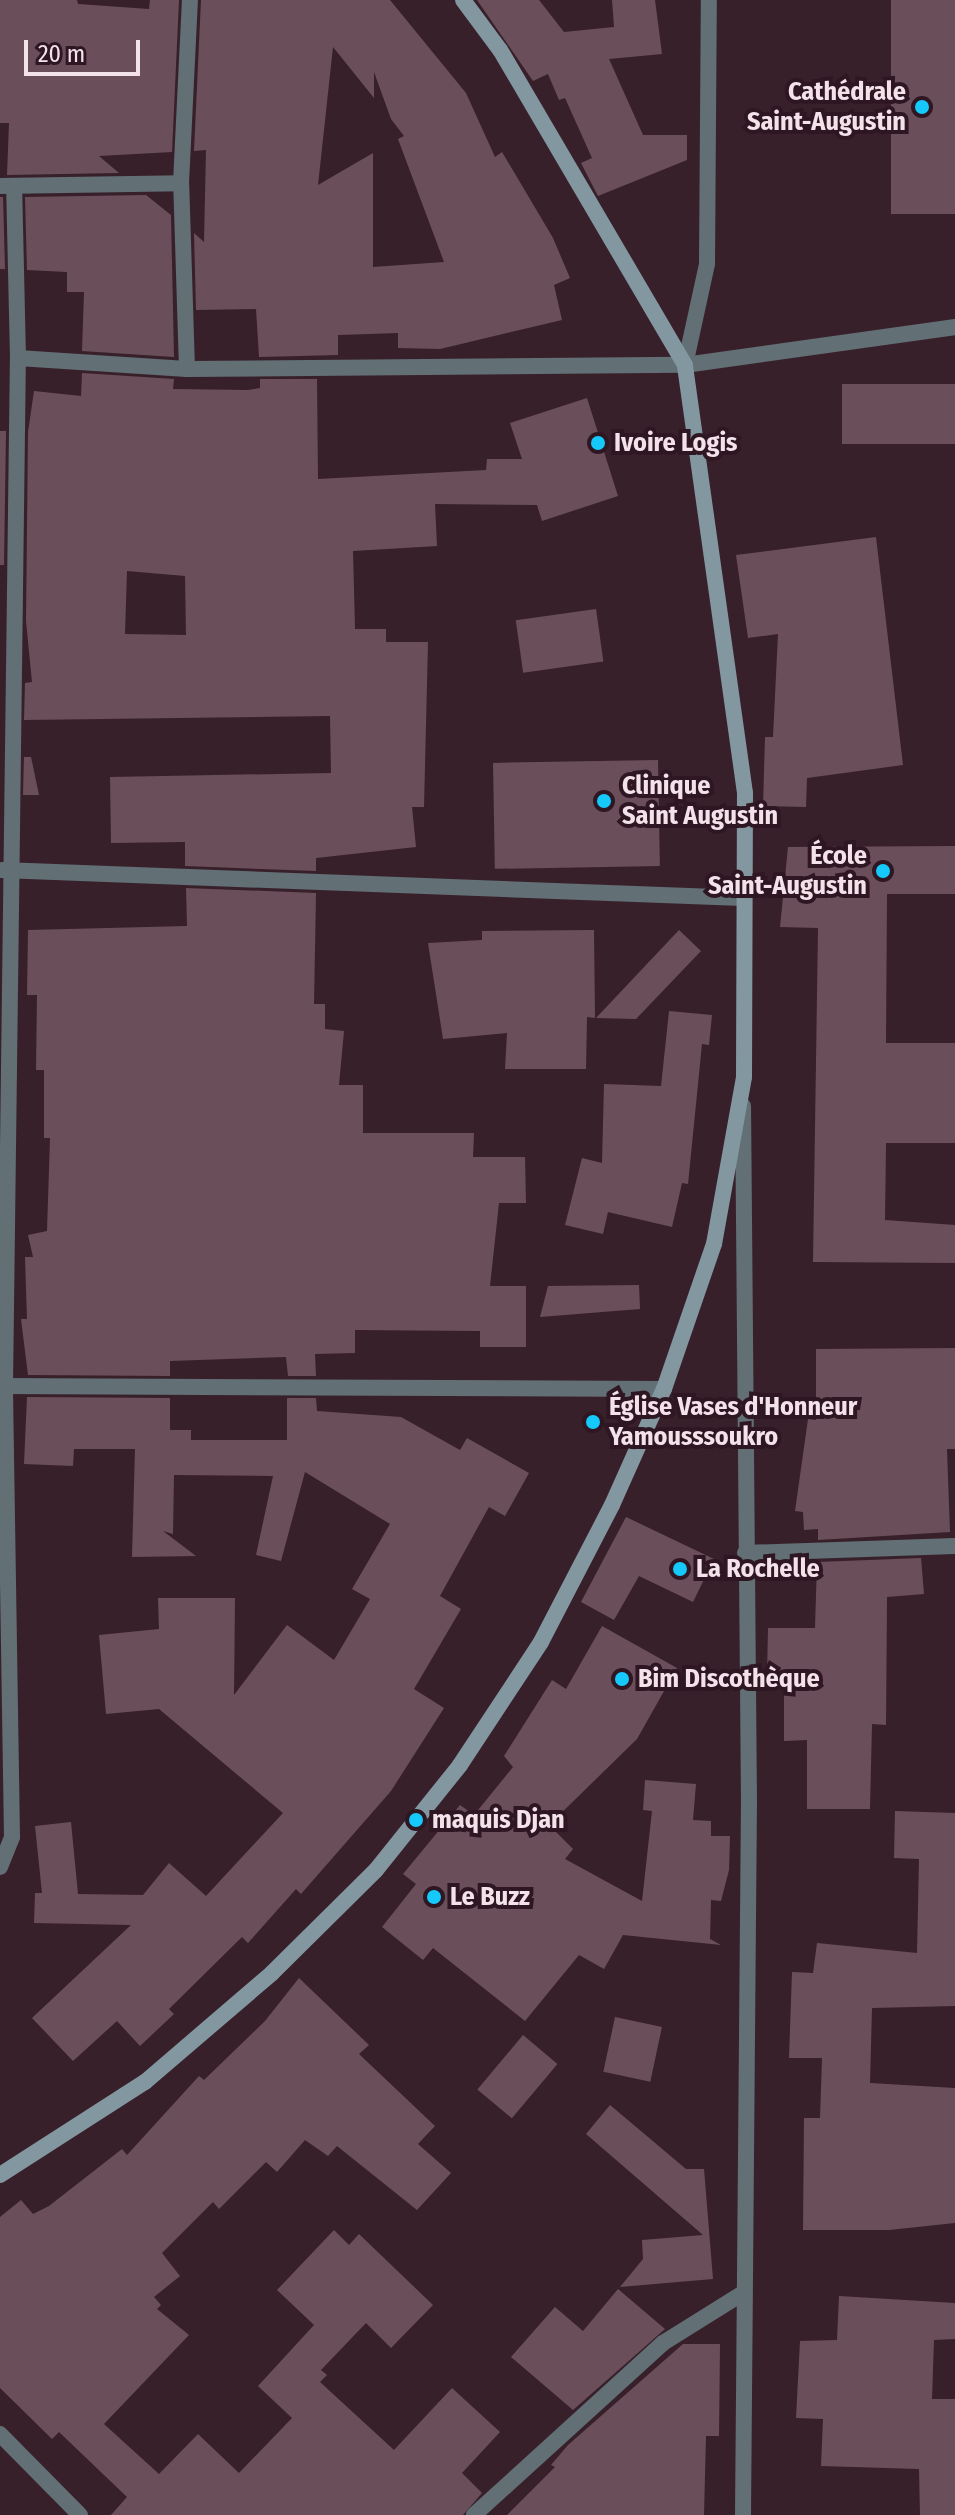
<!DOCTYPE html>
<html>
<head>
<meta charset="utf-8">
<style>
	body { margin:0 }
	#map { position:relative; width:955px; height:2515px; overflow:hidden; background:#38202b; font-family:"Fira Sans Condensed",sans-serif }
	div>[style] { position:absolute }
	.building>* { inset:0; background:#6a4f5b; transform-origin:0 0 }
	.street>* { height:16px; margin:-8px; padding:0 8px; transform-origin:8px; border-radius:8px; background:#626f75 }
	.secondary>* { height:16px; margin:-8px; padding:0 8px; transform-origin:8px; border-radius:8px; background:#8297a0 }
	.dots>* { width:22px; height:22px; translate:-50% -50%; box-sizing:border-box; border:4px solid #2e1722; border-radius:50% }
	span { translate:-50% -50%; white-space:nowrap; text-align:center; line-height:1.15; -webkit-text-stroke:8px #2e1722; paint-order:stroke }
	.poi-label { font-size:26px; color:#f3e2e9; font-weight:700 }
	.right { translate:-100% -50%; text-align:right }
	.left { translate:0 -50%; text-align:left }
	.scale { position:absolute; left:24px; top:40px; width:116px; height:36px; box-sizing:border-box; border:4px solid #f3e2e9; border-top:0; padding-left:10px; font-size:24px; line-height:28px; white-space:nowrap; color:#f3e2e9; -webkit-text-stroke:6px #2e1722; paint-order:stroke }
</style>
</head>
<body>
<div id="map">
	<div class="building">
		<i style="clip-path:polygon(0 0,77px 0,78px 4px,149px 9px,150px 0,179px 0,172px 152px,99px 156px,119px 173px,7px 175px,9px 123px,0 123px)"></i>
		<i style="clip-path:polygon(evenodd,201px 0,390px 0,466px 93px,495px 157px,502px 152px,553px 238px,570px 278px,554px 285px,562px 320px,440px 349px,398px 348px,398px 333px,338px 335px,338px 355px,259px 357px,256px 309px,196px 310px,194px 233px,204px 242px,206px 150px,194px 151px,201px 0,333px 47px,374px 98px,374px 72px,391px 119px,404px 136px,398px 139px,444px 262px,373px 267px,373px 153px,318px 185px,333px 47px)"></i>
		<i style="clip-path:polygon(477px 0,539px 0,564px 32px,614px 27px,612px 0,655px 0,662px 54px,609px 59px,643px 135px,687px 135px,687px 160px,598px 196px,581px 163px,592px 158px,565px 98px,559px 100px,548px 74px,533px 81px)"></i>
		<i style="left:891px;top:0;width:64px;height:214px"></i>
		<i style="clip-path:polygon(146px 195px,171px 215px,174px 357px,82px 351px,84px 292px,67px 292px,67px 272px,27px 270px,25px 197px)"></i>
		<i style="clip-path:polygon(0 197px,3px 197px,5px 269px,0 269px)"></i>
		<i style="clip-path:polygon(evenodd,82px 373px,174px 379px,173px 389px,248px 390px,260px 388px,260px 379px,317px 379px,318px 479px,486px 470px,487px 459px,522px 459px,510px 423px,587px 398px,618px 496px,542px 521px,537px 505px,435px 504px,437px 546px,353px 551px,355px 629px,386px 629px,386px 642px,428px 642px,424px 807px,412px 807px,416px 847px,316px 858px,316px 871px,185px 866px,185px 842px,111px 843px,110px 777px,331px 773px,330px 716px,24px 720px,25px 683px,32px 682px,26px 621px,28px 432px,34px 391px,81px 396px,82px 373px,127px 571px,185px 576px,186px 635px,125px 634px,127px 571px)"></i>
		<i style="left:955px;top:384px;width:60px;height:113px;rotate:90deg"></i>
		<i style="clip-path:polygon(0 431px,6px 431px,4px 565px,0 565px)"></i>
		<i style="clip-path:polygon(876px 537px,903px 765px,807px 778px,806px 807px,763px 806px,765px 737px,773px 737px,778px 634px,748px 638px,736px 555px)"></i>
		<i style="left:596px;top:609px;width:53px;height:81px;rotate:82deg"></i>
		<i style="clip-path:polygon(24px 757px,31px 757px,39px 795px,23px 795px)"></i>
		<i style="left:658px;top:760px;width:106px;height:165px;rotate:89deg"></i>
		<i style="clip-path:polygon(955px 846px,955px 894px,887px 894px,886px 1043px,955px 1043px,955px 1143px,886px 1143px,885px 1220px,955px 1225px,955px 1263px,813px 1262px,818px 928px,780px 927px,788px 847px)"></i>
		<i style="clip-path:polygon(186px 888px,316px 893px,314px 1004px,325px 1004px,325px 1029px,344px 1031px,339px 1085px,363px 1085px,363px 1133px,474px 1133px,473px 1157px,525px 1157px,526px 1203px,499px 1203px,490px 1286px,526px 1286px,526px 1347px,480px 1347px,480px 1331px,355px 1330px,355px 1353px,315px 1354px,316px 1376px,288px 1376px,286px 1357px,170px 1361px,170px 1376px,28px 1375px,21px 1319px,27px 1319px,25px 1257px,33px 1257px,28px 1235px,47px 1231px,50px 1138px,44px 1138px,44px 1070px,36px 1070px,37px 995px,27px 995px,28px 930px,187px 926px)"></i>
		<i style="clip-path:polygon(594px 930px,595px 1018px,587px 1017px,586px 1069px,505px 1069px,507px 1033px,443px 1039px,428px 943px,482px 940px,482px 931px)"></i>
		<i style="clip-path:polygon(679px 930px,701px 951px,636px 1019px,596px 1018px)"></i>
		<i style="clip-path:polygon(669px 1011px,712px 1015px,709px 1045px,702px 1044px,688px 1184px,682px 1183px,672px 1227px,608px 1212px,603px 1234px,565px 1225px,582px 1158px,602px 1163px,604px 1084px,661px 1086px)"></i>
		<i style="clip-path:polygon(639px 1285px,640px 1309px,540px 1317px,548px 1286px)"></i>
		<i style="clip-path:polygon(955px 1348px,955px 1449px,947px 1449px,950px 1532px,818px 1540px,818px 1529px,804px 1530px,803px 1512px,795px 1511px,808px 1419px,816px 1420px,816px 1349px)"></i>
		<i style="clip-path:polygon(27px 1397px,170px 1398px,170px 1430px,191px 1430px,191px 1440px,287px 1440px,287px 1398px,316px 1398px,317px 1411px,401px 1417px,460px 1450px,467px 1438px,529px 1473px,505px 1516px,489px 1507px,440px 1596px,461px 1609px,414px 1689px,444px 1708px,391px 1791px,301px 1894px,296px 1889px,248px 1943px,242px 1937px,169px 2009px,174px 2014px,140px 2046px,117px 2021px,73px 2061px,32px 2018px,131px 1925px,34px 1923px,35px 1893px,42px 1893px,35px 1826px,71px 1822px,78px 1894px,143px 1895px,169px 1863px,206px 1896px,283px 1813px,159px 1709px,106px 1714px,99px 1635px,159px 1629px,158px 1598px,235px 1598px,234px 1695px,287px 1625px,334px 1660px,370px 1599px,352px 1589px,390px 1524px,305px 1472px,281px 1561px,256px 1555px,273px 1476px,174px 1475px,173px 1534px,163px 1531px,196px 1556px,132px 1557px,135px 1449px,74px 1449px,73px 1466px,24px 1464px)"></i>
		<i style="clip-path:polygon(626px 1517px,714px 1559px,693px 1602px,639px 1576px,614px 1620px,581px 1602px)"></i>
		<i style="clip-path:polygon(921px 1558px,924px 1594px,887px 1597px,886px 1725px,872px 1724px,870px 1809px,807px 1809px,807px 1740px,784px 1741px,784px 1677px,767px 1677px,768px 1628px,815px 1628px,817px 1562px)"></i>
		<i style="clip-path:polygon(602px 1626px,677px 1668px,637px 1739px,549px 1825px,573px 1849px,565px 1859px,642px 1901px,652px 1811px,643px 1810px,645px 1780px,696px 1784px,693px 1820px,711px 1821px,711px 1836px,730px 1836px,729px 1870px,721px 1901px,711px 1900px,710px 1939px,721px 1945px,623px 1935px,604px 1969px,579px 1955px,525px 2021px,433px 1948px,423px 1960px,382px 1927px,416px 1884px,403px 1874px,460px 1805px,474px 1815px,513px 1767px,504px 1756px,552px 1680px,566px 1689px)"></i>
		<i style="clip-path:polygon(895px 1811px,955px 1813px,955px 2006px,872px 2008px,870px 2083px,955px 2088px,955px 2223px,889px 2230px,803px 2230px,804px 2118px,820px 2118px,822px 2058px,789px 2058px,792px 1972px,813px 1973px,817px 1943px,917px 1953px,919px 1859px,894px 1858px)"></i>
		<i style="clip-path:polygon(299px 1978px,369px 2045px,359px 2054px,435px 2126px,418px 2144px,451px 2173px,417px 2210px,337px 2146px,328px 2156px,305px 2140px,277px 2172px,266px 2162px,219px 2209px,213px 2202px,162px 2253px,180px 2276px,154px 2297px,161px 2305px,157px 2309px,189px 2335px,104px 2424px,159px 2474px,198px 2434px,239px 2473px,292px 2418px,258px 2386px,314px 2325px,277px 2290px,334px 2230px,349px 2245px,359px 2234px,433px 2305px,391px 2348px,366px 2323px,321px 2370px,327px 2375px,320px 2382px,394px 2450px,452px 2388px,500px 2432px,462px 2473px,482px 2493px,463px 2515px,111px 2515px,127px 2497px,59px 2432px,52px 2439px,0 2388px,0 2217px,21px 2200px,33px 2214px,49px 2206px,122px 2149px,127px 2155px,199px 2076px,204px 2080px,265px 2021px)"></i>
		<i style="left:615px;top:2017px;width:48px;height:56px;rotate:12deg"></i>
		<i style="left:523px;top:2035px;width:45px;height:71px;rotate:40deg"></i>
		<i style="clip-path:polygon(610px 2105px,686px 2169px,704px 2169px,713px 2279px,620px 2287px,643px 2259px,642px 2240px,703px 2235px,586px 2134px)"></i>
		<i style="clip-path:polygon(618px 2289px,665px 2329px,573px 2410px,511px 2357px,555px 2307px,583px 2331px)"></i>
		<i style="clip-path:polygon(839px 2296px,955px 2303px,955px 2339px,934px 2340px,932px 2399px,955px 2399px,955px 2515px,920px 2515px,919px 2469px,821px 2466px,823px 2419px,796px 2418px,800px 2341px,837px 2340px)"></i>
		<i style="clip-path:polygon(683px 2344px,720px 2344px,719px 2436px,706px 2436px,704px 2515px,507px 2515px,555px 2467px,551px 2465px,568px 2445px)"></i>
	</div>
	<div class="street">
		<i style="left:0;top:186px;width:181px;rotate:-0.9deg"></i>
		<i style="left:18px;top:358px;width:169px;rotate:3.7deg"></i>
		<i style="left:187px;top:369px;width:498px;rotate:-0.5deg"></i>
		<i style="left:685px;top:365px;width:273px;rotate:-8deg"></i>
		<i style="left:685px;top:365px;width:103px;rotate:-77.7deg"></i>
		<i style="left:707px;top:264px;width:264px;rotate:-89.6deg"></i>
		<i style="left:187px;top:369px;width:186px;rotate:-91.8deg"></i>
		<i style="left:181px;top:183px;width:183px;rotate:-87.2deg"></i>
		<i style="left:2px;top:870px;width:741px;rotate:2.17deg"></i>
		<i style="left:0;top:1386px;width:664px;rotate:0.26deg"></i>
		<i style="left:745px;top:1553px;width:210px;rotate:-1.9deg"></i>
		<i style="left:0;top:1867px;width:32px;rotate:-68deg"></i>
		<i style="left:12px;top:1837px;width:451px;rotate:-90.9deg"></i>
		<i style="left:5px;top:1386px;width:1028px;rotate:-89.28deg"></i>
		<i style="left:18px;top:358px;width:172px;rotate:-91.3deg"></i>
		<i style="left:0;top:2434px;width:114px;rotate:45.4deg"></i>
		<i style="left:474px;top:2515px;width:256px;rotate:-42.3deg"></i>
		<i style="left:663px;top:2343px;width:94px;rotate:-32deg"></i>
		<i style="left:743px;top:2515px;width:711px;rotate:-89.52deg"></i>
		<i style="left:749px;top:1804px;width:698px;rotate:-90.49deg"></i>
	</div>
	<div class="secondary">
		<i style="left:0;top:2175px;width:172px;rotate:-32.7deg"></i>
		<i style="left:145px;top:2082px;width:167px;rotate:-40.6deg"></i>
		<i style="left:272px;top:1973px;width:146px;rotate:-44.7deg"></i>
		<i style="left:376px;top:1870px;width:134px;rotate:-51.3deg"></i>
		<i style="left:460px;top:1765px;width:147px;rotate:-56.6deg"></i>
		<i style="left:541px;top:1642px;width:154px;rotate:-62.6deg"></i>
		<i style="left:612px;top:1505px;width:127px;rotate:-65.9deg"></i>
		<i style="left:664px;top:1389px;width:153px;rotate:-71deg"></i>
		<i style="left:714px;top:1244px;width:170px;rotate:-79.8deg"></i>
		<i style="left:744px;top:1077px;width:284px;rotate:-89.8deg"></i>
		<i style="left:745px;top:793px;width:432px;rotate:-98deg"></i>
		<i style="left:685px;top:365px;width:365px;rotate:-120.4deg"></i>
		<i style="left:500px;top:50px;width:62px;rotate:-126.5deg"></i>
	</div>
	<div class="dots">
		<i style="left:922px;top:107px;background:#15cafb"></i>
		<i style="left:598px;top:443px;background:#15cafb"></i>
		<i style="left:604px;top:801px;background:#15cafb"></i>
		<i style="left:883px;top:871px;background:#15cafb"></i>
		<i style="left:593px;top:1422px;background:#15cafb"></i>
		<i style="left:680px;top:1569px;background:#15cafb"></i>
		<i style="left:622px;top:1679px;background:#15cafb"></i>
		<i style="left:416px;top:1820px;background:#15cafb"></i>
		<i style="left:434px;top:1897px;background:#15cafb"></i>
	</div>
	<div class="poi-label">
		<span class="right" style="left:906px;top:107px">Cathédrale<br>Saint-Augustin</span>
		<span class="left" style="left:614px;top:443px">Ivoire Logis</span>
		<span class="left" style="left:622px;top:801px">Clinique<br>Saint Augustin</span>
		<span class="right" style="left:867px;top:871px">École<br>Saint-Augustin</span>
		<span class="left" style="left:609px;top:1422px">Église Vases d'Honneur<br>Yamousssoukro</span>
		<span class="left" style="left:696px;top:1569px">La Rochelle</span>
		<span class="left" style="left:638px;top:1679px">Bim Discothèque</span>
		<span class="left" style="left:432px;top:1820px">maquis Djan</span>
		<span class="left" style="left:450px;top:1897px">Le Buzz</span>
	</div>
	<div class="scale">20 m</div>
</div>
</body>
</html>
